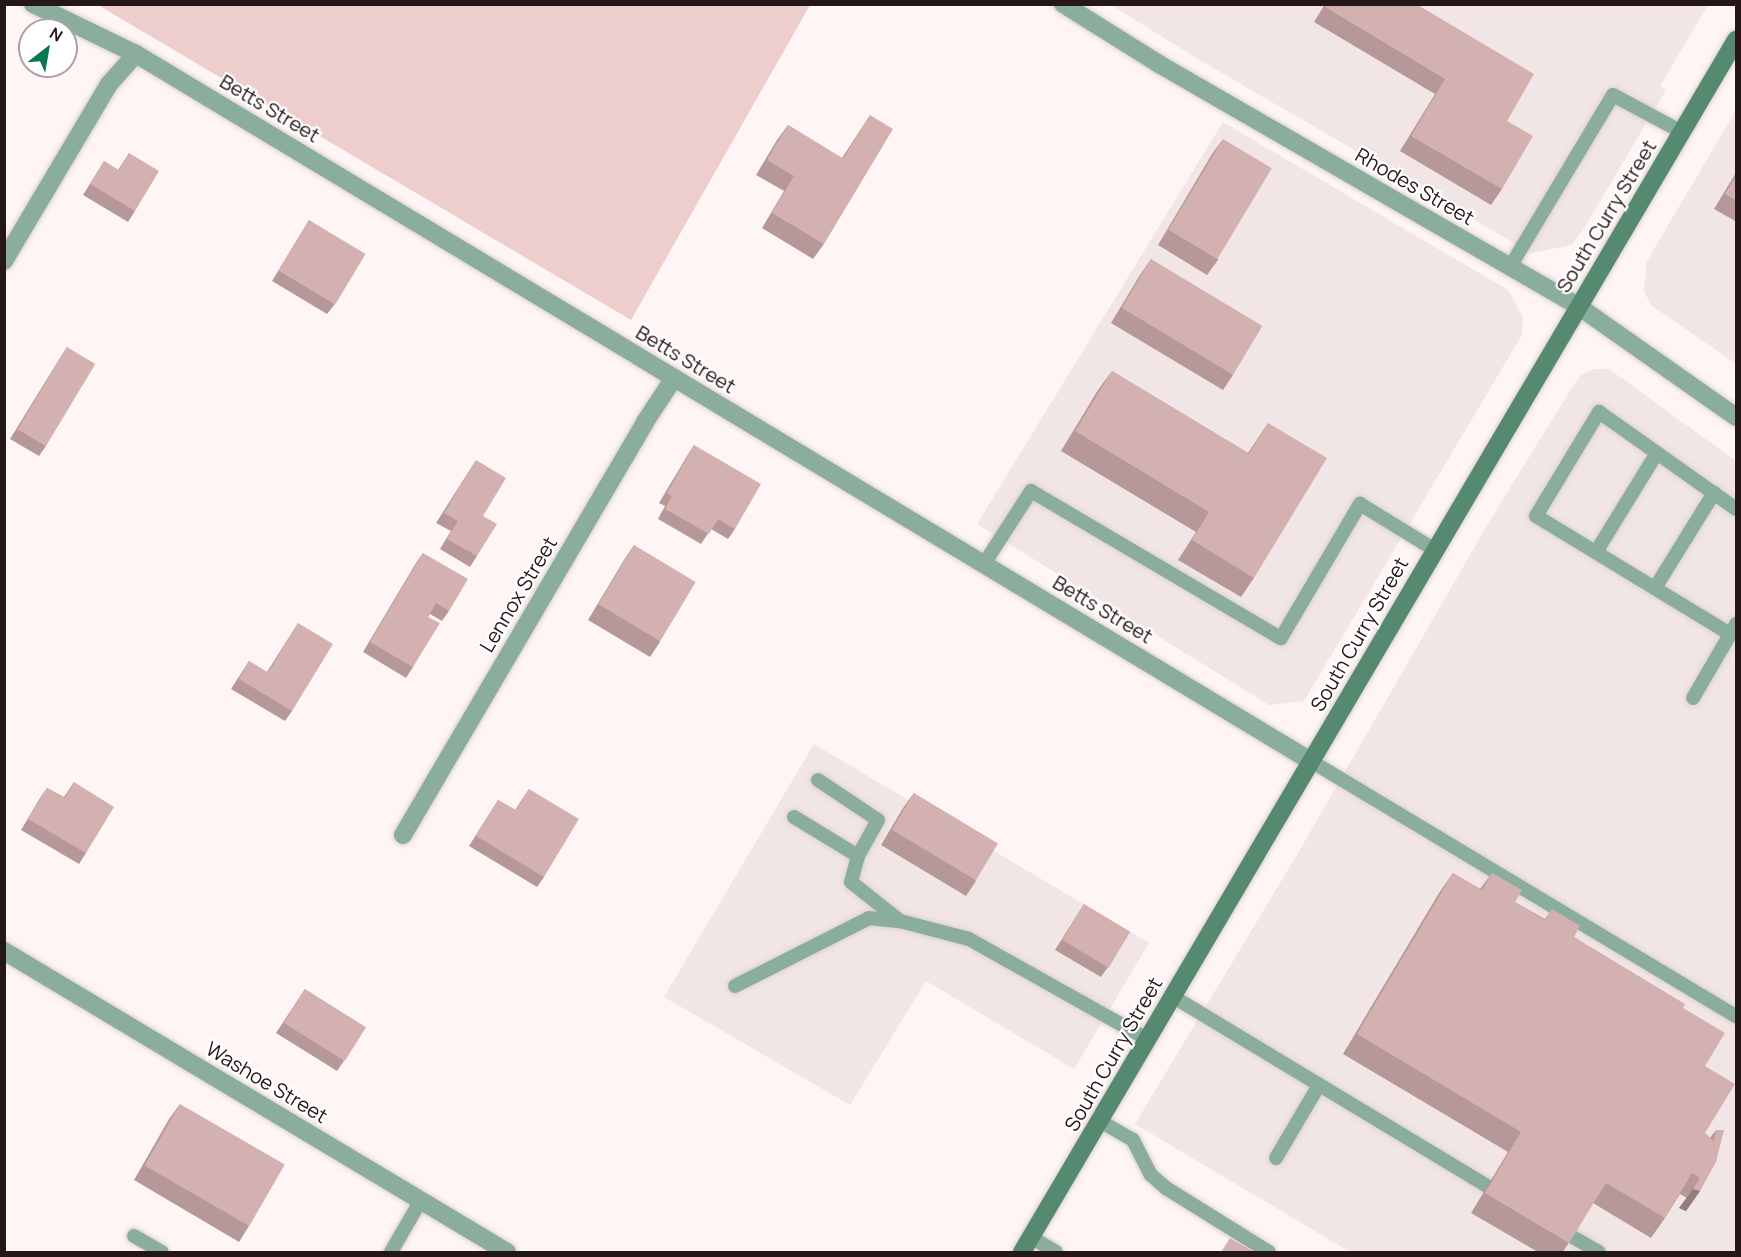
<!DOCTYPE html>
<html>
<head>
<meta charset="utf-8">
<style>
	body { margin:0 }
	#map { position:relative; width:1741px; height:1257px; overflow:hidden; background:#fff5f5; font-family:Manrope,sans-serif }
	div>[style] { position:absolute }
	.built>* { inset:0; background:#f1e5e5 }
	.green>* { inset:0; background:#eecdcd }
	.roads { filter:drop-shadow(0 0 2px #dcd1d1) drop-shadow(0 0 2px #dcd1d1) }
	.lane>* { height:14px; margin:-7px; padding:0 7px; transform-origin:7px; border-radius:7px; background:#8bad9c }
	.street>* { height:18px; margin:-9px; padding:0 9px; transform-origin:9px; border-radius:9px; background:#8bad9c }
	.secondary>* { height:18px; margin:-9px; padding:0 9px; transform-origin:9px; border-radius:9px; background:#558970 }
	.wall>* { inset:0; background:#b69898 }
	.shaded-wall>* { inset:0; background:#947c7c }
	.building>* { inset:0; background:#d4b1b1; transform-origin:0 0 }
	span { translate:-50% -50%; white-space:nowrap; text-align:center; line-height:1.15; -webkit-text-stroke:4.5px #fff; paint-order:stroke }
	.street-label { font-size:20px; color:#251617 }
	.frame { position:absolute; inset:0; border:6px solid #251617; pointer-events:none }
	.north { position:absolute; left:18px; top:18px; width:60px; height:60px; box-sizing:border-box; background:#fff; border:2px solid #a8a2a2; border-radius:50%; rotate:31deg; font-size:16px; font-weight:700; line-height:24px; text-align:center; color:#251617 }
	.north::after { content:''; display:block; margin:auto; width:21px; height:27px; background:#077752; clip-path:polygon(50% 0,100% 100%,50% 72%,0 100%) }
</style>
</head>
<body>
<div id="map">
	<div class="built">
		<i style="clip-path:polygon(1111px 5px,1708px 5px,1660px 86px,1666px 90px,1584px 228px,1572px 245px,1531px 253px,1203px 62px)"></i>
		<i style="clip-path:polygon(1735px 112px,1736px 113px,1736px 364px,1651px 305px,1644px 291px,1647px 261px)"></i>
		<i style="clip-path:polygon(1223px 122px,1508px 290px,1523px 317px,1522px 335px,1304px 701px,1269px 705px,977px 524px)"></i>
		<i style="clip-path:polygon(1594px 369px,1609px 369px,1736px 461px,1736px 1252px,1350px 1252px,1135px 1124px,1301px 848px,1489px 522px,1573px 386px,1581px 375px)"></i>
		<i style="clip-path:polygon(814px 744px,1149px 943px,1074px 1069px,926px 981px,850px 1105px,664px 997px)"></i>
	</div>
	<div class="green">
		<i style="clip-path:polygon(98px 5px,810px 5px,631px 320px)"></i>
	</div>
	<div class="roads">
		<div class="lane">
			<i style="left:1510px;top:267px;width:200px;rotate:-59.1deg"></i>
			<i style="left:1613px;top:95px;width:78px;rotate:28.2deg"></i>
			<i style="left:1596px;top:552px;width:116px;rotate:-58.4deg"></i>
			<i style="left:984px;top:564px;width:87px;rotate:-57.2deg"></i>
			<i style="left:1031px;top:491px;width:290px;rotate:30.5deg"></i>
			<i style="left:1281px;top:638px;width:156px;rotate:-59.5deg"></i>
			<i style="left:1360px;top:504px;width:88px;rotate:31.5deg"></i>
			<i style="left:1655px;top:588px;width:112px;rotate:-58.2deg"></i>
			<i style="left:1730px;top:634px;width:227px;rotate:-148.7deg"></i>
			<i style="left:1536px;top:516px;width:122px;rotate:-58.8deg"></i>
			<i style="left:1599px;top:412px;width:168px;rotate:35.3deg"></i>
			<i style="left:1693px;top:698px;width:86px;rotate:-59.8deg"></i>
			<i style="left:1311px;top:761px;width:496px;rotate:31deg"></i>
			<i style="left:818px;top:780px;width:72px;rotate:33.7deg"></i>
			<i style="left:878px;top:820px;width:41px;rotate:119.1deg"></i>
			<i style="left:794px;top:817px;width:75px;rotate:31.4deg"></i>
			<i style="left:858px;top:856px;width:27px;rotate:105deg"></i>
			<i style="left:851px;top:882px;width:63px;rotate:38.5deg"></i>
			<i style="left:735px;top:986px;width:150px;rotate:-26.9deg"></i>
			<i style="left:869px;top:918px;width:31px;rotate:6deg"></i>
			<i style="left:900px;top:921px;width:71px;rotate:14.6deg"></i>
			<i style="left:969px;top:939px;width:204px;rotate:29.3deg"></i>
			<i style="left:1172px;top:996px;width:368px;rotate:31.1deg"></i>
			<i style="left:1100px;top:1121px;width:38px;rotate:30deg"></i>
			<i style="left:1133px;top:1140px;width:39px;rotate:63deg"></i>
			<i style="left:1151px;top:1175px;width:20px;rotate:41deg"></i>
			<i style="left:1166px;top:1188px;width:121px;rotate:31.9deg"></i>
			<i style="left:1276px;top:1158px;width:85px;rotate:-59.5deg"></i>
			<i style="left:134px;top:1236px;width:32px;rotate:30deg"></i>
			<i style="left:1571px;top:1236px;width:32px;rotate:30deg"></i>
			<i style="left:1031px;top:1237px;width:29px;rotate:31deg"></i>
			<i style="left:391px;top:1252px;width:60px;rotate:-60deg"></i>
		</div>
		<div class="street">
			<i style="left:33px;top:4px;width:114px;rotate:25.9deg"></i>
			<i style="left:136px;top:54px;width:1371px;rotate:31.04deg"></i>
			<i style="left:1063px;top:4px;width:113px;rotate:32deg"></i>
			<i style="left:1159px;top:64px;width:484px;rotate:30deg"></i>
			<i style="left:1578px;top:306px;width:193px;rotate:35.1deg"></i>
			<i style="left:4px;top:261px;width:206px;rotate:-59.3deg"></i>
			<i style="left:109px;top:84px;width:40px;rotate:-48deg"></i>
			<i style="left:403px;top:835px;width:479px;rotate:-59.6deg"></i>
			<i style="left:645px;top:422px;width:53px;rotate:-56.6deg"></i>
			<i style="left:4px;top:951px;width:586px;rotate:30.9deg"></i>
		</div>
		<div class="secondary">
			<i style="left:1022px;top:1252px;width:1407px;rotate:-59.5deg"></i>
		</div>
	</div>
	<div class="wall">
		<i style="clip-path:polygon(1325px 4px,1416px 4px,1507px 121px,1502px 189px,1491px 205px,1400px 151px,1435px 94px,1314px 22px)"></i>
		<i style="clip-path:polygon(870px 115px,824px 244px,813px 259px,762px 228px,784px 191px,756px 175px,777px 140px,788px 125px,842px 158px)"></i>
		<i style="clip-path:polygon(1223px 139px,1218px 260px,1207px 275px,1158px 245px,1212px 154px)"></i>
		<i style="clip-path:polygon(129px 153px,135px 211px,128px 222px,83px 195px,104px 161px,118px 170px)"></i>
		<i style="clip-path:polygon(1737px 171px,1737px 222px,1714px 209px)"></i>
		<i style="clip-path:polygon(309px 220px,335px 304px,327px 314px,272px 281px)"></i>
		<i style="clip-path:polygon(1151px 259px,1233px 375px,1223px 390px,1111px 323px,1140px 275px)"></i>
		<i style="clip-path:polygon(67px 347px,46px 446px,39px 456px,10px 439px,60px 358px)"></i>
		<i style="clip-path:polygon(1112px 371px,1248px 453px,1268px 423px,1254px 578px,1241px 597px,1178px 560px,1196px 532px,1061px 451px,1098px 390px)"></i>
		<i style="clip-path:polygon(694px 445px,735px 529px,728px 539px,711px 529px,701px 544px,658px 519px,665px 506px,659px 503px,687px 456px)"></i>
		<i style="clip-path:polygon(476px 460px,483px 516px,477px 556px,470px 567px,440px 549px,451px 531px,436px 523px)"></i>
		<i style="clip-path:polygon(634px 545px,660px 642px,650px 657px,588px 620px,624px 560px)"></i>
		<i style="clip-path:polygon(423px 553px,449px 611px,442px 621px,430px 614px,428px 617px,413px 667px,406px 678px,363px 652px,416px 563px)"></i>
		<i style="clip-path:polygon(298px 623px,292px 711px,285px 721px,231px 689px,249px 661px,267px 672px)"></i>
		<i style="clip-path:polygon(74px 782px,86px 853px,79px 864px,21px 830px,40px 798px,47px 788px,64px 797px)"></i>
		<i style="clip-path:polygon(529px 789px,544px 877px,537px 887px,469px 846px,498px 800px,515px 810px)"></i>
		<i style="clip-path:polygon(914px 793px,976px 881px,966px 896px,881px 845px,903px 808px)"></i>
		<i style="clip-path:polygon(1453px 873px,1480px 889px,1492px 873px,1515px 902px,1545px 919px,1552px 909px,1574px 937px,1683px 1008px,1705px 1066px,1705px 1133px,1710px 1138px,1716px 1130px,1724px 1130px,1700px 1191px,1686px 1211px,1679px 1208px,1687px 1198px,1680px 1194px,1665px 1218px,1651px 1238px,1593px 1203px,1563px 1252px,1538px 1252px,1471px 1213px,1508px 1152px,1343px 1054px,1439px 893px)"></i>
		<i style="clip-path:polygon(1084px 904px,1108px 967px,1101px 977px,1055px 950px)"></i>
		<i style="clip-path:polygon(305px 989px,344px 1061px,337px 1071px,276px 1033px)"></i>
		<i style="clip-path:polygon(180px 1104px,249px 1226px,239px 1242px,134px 1180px,169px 1119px)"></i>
	</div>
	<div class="shaded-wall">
		<i style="clip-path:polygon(1693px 1189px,1700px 1191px,1686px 1211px,1679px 1208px)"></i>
	</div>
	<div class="building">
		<i style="clip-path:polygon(1326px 4px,1416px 4px,1534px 74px,1507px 121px,1533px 136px,1502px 189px,1411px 136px,1445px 79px,1325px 7px)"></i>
		<i style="clip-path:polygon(870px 115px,893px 129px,824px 244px,772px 213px,794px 176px,767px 160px,788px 125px,843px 159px)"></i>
		<i style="left:1223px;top:139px;width:57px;height:106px;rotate:31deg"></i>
		<i style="clip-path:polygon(129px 153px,159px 171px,135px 211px,90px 184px,104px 161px,119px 170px)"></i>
		<i style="clip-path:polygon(1737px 174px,1737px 201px,1725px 194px)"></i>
		<i style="left:309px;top:220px;width:66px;height:59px;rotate:31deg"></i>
		<i style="left:1151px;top:259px;width:130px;height:57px;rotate:31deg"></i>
		<i style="left:67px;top:347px;width:33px;height:96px;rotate:31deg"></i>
		<i style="clip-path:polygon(1112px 371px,1249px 454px,1268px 423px,1327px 458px,1254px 578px,1192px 540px,1209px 512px,1075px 431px)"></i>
		<i style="clip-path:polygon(694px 445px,761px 484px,735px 529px,718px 519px,709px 534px,665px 509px,672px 496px,667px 493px)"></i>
		<i style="clip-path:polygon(476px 460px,506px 478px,483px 516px,497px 524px,477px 556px,447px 539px,458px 521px,444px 513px)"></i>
		<i style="left:634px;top:545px;width:72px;height:69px;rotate:31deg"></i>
		<i style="clip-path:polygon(423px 553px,468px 579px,449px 611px,436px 603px,428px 617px,440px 623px,413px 667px,370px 642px)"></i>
		<i style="clip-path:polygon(298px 623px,333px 644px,292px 711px,239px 679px,249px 661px,268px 673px)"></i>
		<i style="clip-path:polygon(74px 782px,114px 807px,86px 853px,28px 819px,47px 788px,65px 798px)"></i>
		<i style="clip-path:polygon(529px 789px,579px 819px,544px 877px,476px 836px,498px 800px,516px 810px)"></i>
		<i style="left:914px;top:793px;width:98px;height:43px;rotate:31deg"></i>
		<i style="clip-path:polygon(1453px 873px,1482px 890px,1492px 873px,1522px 890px,1515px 902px,1545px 920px,1552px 909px,1580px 926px,1574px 937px,1685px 1004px,1683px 1008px,1725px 1033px,1705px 1066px,1735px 1084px,1705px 1133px,1714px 1141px,1716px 1130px,1724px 1130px,1716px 1162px,1700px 1191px,1693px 1189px,1700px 1178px,1692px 1173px,1665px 1218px,1606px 1183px,1569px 1243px,1485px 1193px,1521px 1132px,1357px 1034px)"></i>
		<i style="left:1084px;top:904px;width:54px;height:42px;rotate:31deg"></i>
		<i style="left:305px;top:989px;width:72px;height:40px;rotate:32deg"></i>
		<i style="left:180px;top:1104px;width:121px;height:71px;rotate:30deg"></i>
		<i style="clip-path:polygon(1230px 1238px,1254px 1252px,1221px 1252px)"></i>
	</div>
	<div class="street-label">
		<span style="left:270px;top:108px;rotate:31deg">Betts Street</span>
		<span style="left:1415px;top:186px;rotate:30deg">Rhodes Street</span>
		<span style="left:1606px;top:216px;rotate:-59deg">South Curry Street</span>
		<span style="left:686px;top:359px;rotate:31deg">Betts Street</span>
		<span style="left:518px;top:594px;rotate:-59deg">Lennox Street</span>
		<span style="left:1103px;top:609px;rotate:31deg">Betts Street</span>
		<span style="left:1359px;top:634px;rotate:-60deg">South Curry Street</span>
		<span style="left:1113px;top:1054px;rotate:-60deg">South Curry Street</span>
		<span style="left:267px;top:1082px;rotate:31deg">Washoe Street</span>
	</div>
	<div class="frame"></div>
	<div class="north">N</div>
</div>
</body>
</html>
